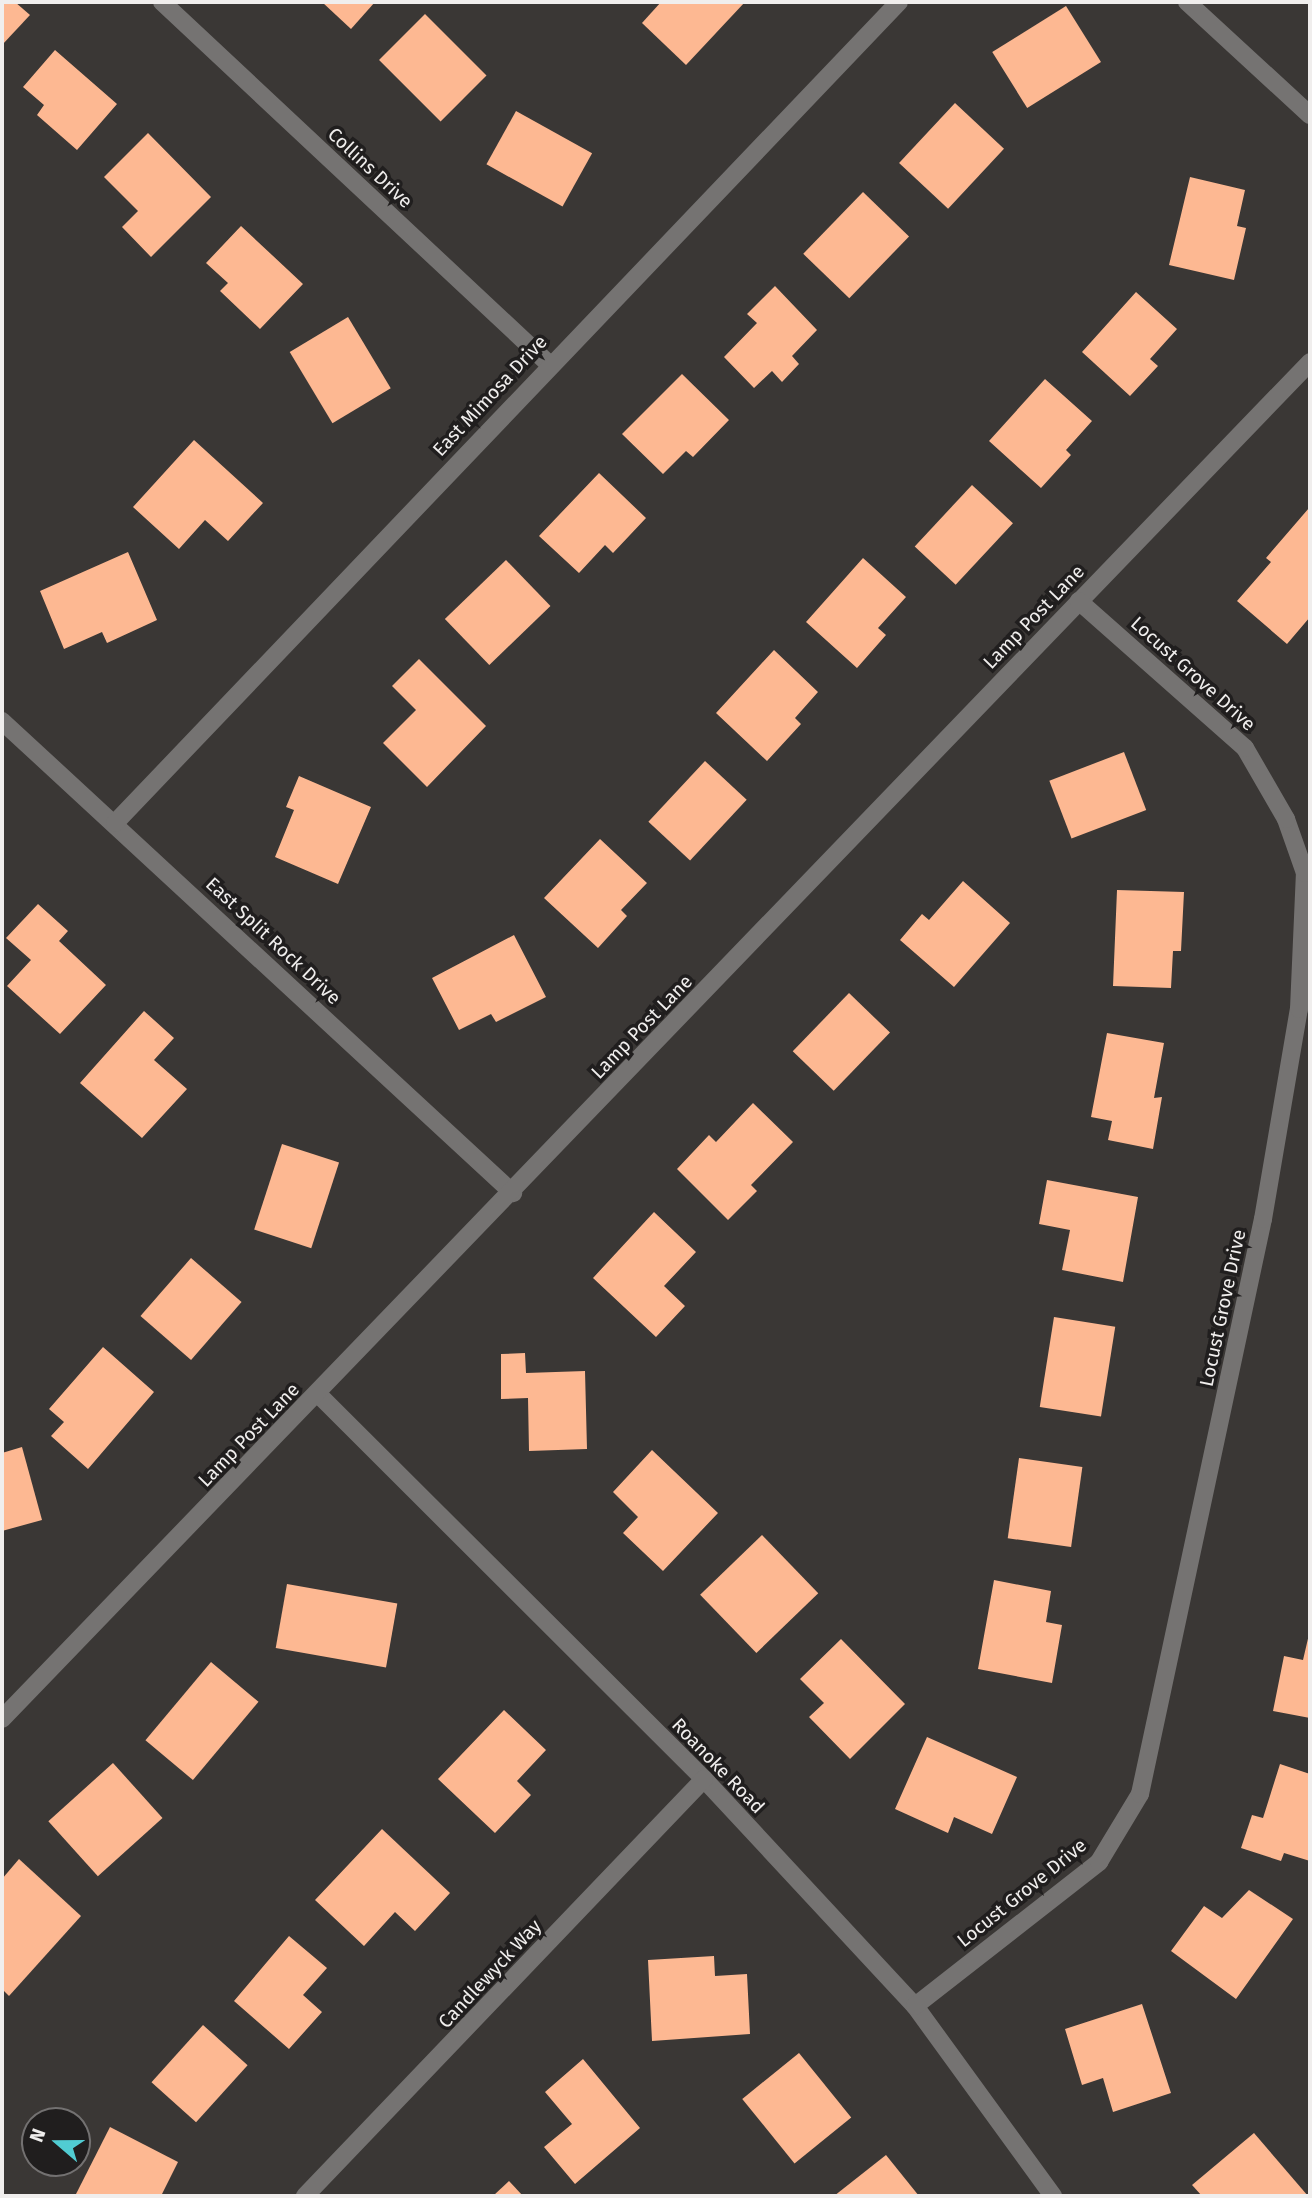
<!DOCTYPE html>
<html>
<head>
<meta charset="utf-8">
<style>
	body { margin:0 }
	#map { position:relative; width:1312px; height:2198px; overflow:hidden; background:#3a3735; font-family:"Fira Sans",sans-serif }
	div>[style] { position:absolute }
	.building>* { inset:0; background:#fdb892; transform-origin:0 0 }
	.street>* { height:18px; margin:-9px; padding:0 9px; transform-origin:9px; border-radius:9px; background:#757372 }
	span { translate:-50% -50%; white-space:nowrap; text-align:center; line-height:1.15; -webkit-text-stroke:7px #201e1e; paint-order:stroke }
	.street-label { font-size:19px; color:#f0eeed }
	.frame { position:absolute; inset:0; border:4px solid #f0eeed; pointer-events:none }
	.north { position:absolute; left:21px; top:2107px; width:70px; height:70px; box-sizing:border-box; background:#201e1e; border:2px solid #737171; border-radius:50%; rotate:290deg; font-size:19px; font-weight:700; line-height:28px; text-align:center; color:#f0eeed }
	.north::after { content:''; display:block; margin:auto; width:24px; height:32px; background:#51ccd2; clip-path:polygon(50% 0,100% 100%,50% 72%,0 100%) }
</style>
</head>
<body>
<div id="map">
	<div class="building">
		<i style="clip-path:polygon(2px 2px,15px 2px,30px 15px,2px 45px)"></i>
		<i style="clip-path:polygon(322px 2px,375px 2px,351px 29px)"></i>
		<i style="clip-path:polygon(661px 2px,745px 2px,686px 65px,642px 23px)"></i>
		<i style="left:1066px;top:6px;width:66px;height:87px;rotate:58deg"></i>
		<i style="left:425px;top:14px;width:87px;height:65px;rotate:45deg"></i>
		<i style="clip-path:polygon(55px 50px,117px 104px,77px 150px,37px 115px,44px 105px,23px 87px)"></i>
		<i style="left:955px;top:103px;width:67px;height:82px;rotate:43deg"></i>
		<i style="left:516px;top:111px;width:87px;height:61px;rotate:29deg"></i>
		<i style="clip-path:polygon(148px 133px,211px 197px,151px 257px,122px 227px,138px 211px,104px 177px)"></i>
		<i style="clip-path:polygon(1190px 177px,1245px 190px,1237px 226px,1246px 228px,1234px 280px,1169px 265px)"></i>
		<i style="left:863px;top:192px;width:64px;height:86px;rotate:44deg"></i>
		<i style="clip-path:polygon(241px 226px,303px 284px,260px 329px,220px 291px,228px 283px,206px 263px)"></i>
		<i style="clip-path:polygon(775px 286px,817px 330px,792px 356px,799px 364px,782px 382px,772px 371px,754px 388px,724px 357px,757px 323px,747px 314px)"></i>
		<i style="clip-path:polygon(1136px 292px,1177px 329px,1150px 359px,1158px 366px,1130px 396px,1082px 352px)"></i>
		<i style="left:348px;top:317px;width:83px;height:68px;rotate:59deg"></i>
		<i style="clip-path:polygon(682px 374px,729px 420px,693px 457px,686px 451px,663px 474px,622px 434px)"></i>
		<i style="clip-path:polygon(1045px 379px,1092px 421px,1066px 450px,1071px 455px,1041px 488px,989px 441px)"></i>
		<i style="clip-path:polygon(194px 440px,263px 503px,228px 541px,205px 520px,179px 549px,133px 507px)"></i>
		<i style="clip-path:polygon(599px 473px,646px 518px,613px 553px,605px 545px,579px 573px,539px 536px)"></i>
		<i style="left:972px;top:485px;width:56px;height:84px;rotate:43deg"></i>
		<i style="clip-path:polygon(1309px 508px,1310px 617px,1287px 644px,1237px 601px,1271px 562px,1266px 558px)"></i>
		<i style="clip-path:polygon(128px 552px,157px 620px,107px 643px,102px 632px,64px 649px,40px 591px)"></i>
		<i style="clip-path:polygon(863px 558px,906px 597px,878px 628px,886px 635px,857px 668px,806px 622px)"></i>
		<i style="left:506px;top:560px;width:64px;height:85px;rotate:46deg"></i>
		<i style="clip-path:polygon(774px 650px,818px 692px,795px 718px,801px 724px,767px 761px,716px 713px)"></i>
		<i style="clip-path:polygon(419px 659px,486px 726px,427px 787px,383px 743px,416px 710px,392px 686px)"></i>
		<i style="left:1124px;top:752px;width:62px;height:80px;rotate:69deg"></i>
		<i style="left:705px;top:761px;width:57px;height:83px;rotate:43deg"></i>
		<i style="clip-path:polygon(299px 776px,371px 807px,338px 884px,275px 857px,294px 810px,286px 807px)"></i>
		<i style="clip-path:polygon(600px 839px,647px 883px,621px 910px,627px 916px,598px 948px,544px 898px)"></i>
		<i style="clip-path:polygon(963px 881px,1010px 923px,954px 987px,900px 940px,922px 914px,929px 920px)"></i>
		<i style="clip-path:polygon(1117px 890px,1184px 892px,1181px 951px,1173px 951px,1171px 988px,1113px 986px)"></i>
		<i style="clip-path:polygon(38px 904px,68px 931px,59px 941px,106px 985px,60px 1034px,7px 986px,31px 960px,6px 938px)"></i>
		<i style="clip-path:polygon(514px 935px,546px 997px,496px 1022px,491px 1014px,459px 1030px,432px 978px)"></i>
		<i style="left:849px;top:993px;width:57px;height:81px;rotate:44deg"></i>
		<i style="clip-path:polygon(144px 1011px,174px 1038px,154px 1060px,187px 1089px,142px 1138px,80px 1083px)"></i>
		<i style="clip-path:polygon(1107px 1033px,1164px 1043px,1154px 1098px,1162px 1097px,1153px 1149px,1108px 1140px,1112px 1121px,1091px 1117px)"></i>
		<i style="clip-path:polygon(753px 1103px,793px 1142px,751px 1185px,757px 1191px,728px 1220px,677px 1169px,709px 1135px,716px 1142px)"></i>
		<i style="left:282px;top:1144px;width:60px;height:90px;rotate:18deg"></i>
		<i style="clip-path:polygon(1047px 1180px,1138px 1197px,1123px 1282px,1062px 1270px,1070px 1230px,1039px 1224px)"></i>
		<i style="clip-path:polygon(654px 1212px,696px 1252px,664px 1286px,685px 1306px,656px 1337px,593px 1278px)"></i>
		<i style="left:191px;top:1258px;width:67px;height:77px;rotate:41deg"></i>
		<i style="left:1054px;top:1317px;width:62px;height:91px;rotate:9deg"></i>
		<i style="clip-path:polygon(103px 1347px,154px 1392px,88px 1469px,51px 1436px,64px 1422px,49px 1409px)"></i>
		<i style="clip-path:polygon(525px 1353px,526px 1373px,585px 1371px,587px 1449px,529px 1451px,528px 1398px,501px 1399px,501px 1354px)"></i>
		<i style="clip-path:polygon(22px 1447px,42px 1520px,2px 1531px,2px 1453px)"></i>
		<i style="clip-path:polygon(652px 1450px,718px 1513px,663px 1571px,623px 1533px,638px 1517px,613px 1492px)"></i>
		<i style="left:1019px;top:1458px;width:64px;height:81px;rotate:8deg"></i>
		<i style="left:762px;top:1535px;width:81px;height:86px;rotate:46deg"></i>
		<i style="clip-path:polygon(994px 1580px,1051px 1591px,1046px 1622px,1062px 1625px,1052px 1683px,978px 1669px)"></i>
		<i style="left:287px;top:1584px;width:112px;height:65px;rotate:10deg"></i>
		<i style="clip-path:polygon(1310px 1630px,1310px 1718px,1273px 1711px,1284px 1656px,1303px 1660px)"></i>
		<i style="clip-path:polygon(841px 1639px,905px 1704px,850px 1759px,809px 1717px,824px 1703px,800px 1679px)"></i>
		<i style="left:211px;top:1662px;width:62px;height:102px;rotate:40deg"></i>
		<i style="clip-path:polygon(504px 1710px,546px 1750px,517px 1781px,531px 1795px,495px 1833px,438px 1779px)"></i>
		<i style="clip-path:polygon(927px 1737px,1017px 1777px,992px 1834px,954px 1817px,948px 1833px,895px 1809px)"></i>
		<i style="left:113px;top:1763px;width:74px;height:87px;rotate:48deg"></i>
		<i style="clip-path:polygon(1280px 1764px,1310px 1774px,1310px 1861px,1284px 1853px,1281px 1861px,1241px 1848px,1252px 1815px,1263px 1818px)"></i>
		<i style="clip-path:polygon(382px 1829px,450px 1893px,415px 1931px,395px 1912px,364px 1946px,315px 1900px)"></i>
		<i style="clip-path:polygon(19px 1859px,81px 1916px,9px 1996px,2px 1989px,2px 1879px)"></i>
		<i style="clip-path:polygon(1249px 1890px,1293px 1919px,1236px 1999px,1171px 1951px,1204px 1906px,1222px 1918px)"></i>
		<i style="clip-path:polygon(289px 1936px,327px 1968px,303px 1995px,322px 2012px,289px 2049px,234px 2001px)"></i>
		<i style="clip-path:polygon(714px 1956px,715px 1976px,747px 1974px,750px 2034px,652px 2041px,648px 1960px)"></i>
		<i style="clip-path:polygon(1142px 2004px,1171px 2093px,1113px 2112px,1103px 2078px,1082px 2085px,1065px 2029px)"></i>
		<i style="left:203px;top:2025px;width:60px;height:77px;rotate:42deg"></i>
		<i style="left:799px;top:2053px;width:83px;height:73px;rotate:51deg"></i>
		<i style="clip-path:polygon(583px 2059px,640px 2128px,575px 2184px,544px 2147px,572px 2124px,545px 2092px)"></i>
		<i style="clip-path:polygon(110px 2127px,178px 2162px,161px 2196px,75px 2196px)"></i>
		<i style="clip-path:polygon(1254px 2133px,1308px 2196px,1202px 2196px,1192px 2185px)"></i>
		<i style="clip-path:polygon(886px 2155px,919px 2196px,834px 2196px)"></i>
		<i style="clip-path:polygon(509px 2181px,523px 2196px,493px 2196px)"></i>
	</div>
	<div class="street">
		<i style="left:162px;top:2px;width:530px;rotate:43.09deg"></i>
		<i style="left:1187px;top:2px;width:167px;rotate:42.6deg"></i>
		<i style="left:2px;top:721px;width:696px;rotate:42.73deg"></i>
		<i style="left:115px;top:823px;width:1135px;rotate:-46.32deg"></i>
		<i style="left:318px;top:1394px;width:545px;rotate:44.93deg"></i>
		<i style="left:704px;top:1779px;width:310px;rotate:47.1deg"></i>
		<i style="left:915px;top:2006px;width:235px;rotate:54deg"></i>
		<i style="left:2px;top:1719px;width:1885px;rotate:-46.05deg"></i>
		<i style="left:915px;top:2006px;width:234px;rotate:-38deg"></i>
		<i style="left:1099px;top:1862px;width:79px;rotate:-58.9deg"></i>
		<i style="left:1140px;top:1794px;width:588px;rotate:-77.93deg"></i>
		<i style="left:1263px;top:1219px;width:213px;rotate:-80.3deg"></i>
		<i style="left:1299px;top:1009px;width:136px;rotate:-87.5deg"></i>
		<i style="left:1305px;top:873px;width:57px;rotate:-109.4deg"></i>
		<i style="left:1286px;top:819px;width:82px;rotate:-120deg"></i>
		<i style="left:1245px;top:748px;width:222px;rotate:-138.5deg"></i>
		<i style="left:305px;top:2196px;width:577px;rotate:-46.26deg"></i>
	</div>
	<div class="street-label">
		<span style="left:370px;top:168px;rotate:43deg">Collins Drive</span>
		<span style="left:490px;top:396px;rotate:-47deg">East Mimosa Drive</span>
		<span style="left:1034px;top:617px;rotate:-46deg">Lamp Post Lane</span>
		<span style="left:1193px;top:674px;rotate:42deg">Locust Grove Drive</span>
		<span style="left:273px;top:941px;rotate:43deg">East Split Rock Drive</span>
		<span style="left:642px;top:1027px;rotate:-46deg">Lamp Post Lane</span>
		<span style="left:1223px;top:1308px;rotate:-78deg">Locust Grove Drive</span>
		<span style="left:249px;top:1435px;rotate:-46deg">Lamp Post Lane</span>
		<span style="left:718px;top:1766px;rotate:46deg">Roanoke Road</span>
		<span style="left:1022px;top:1893px;rotate:-39deg">Locust Grove Drive</span>
		<span style="left:490px;top:1974px;rotate:-47deg">Candlewyck Way</span>
	</div>
	<div class="frame"></div>
	<div class="north">N</div>
</div>
</body>
</html>
